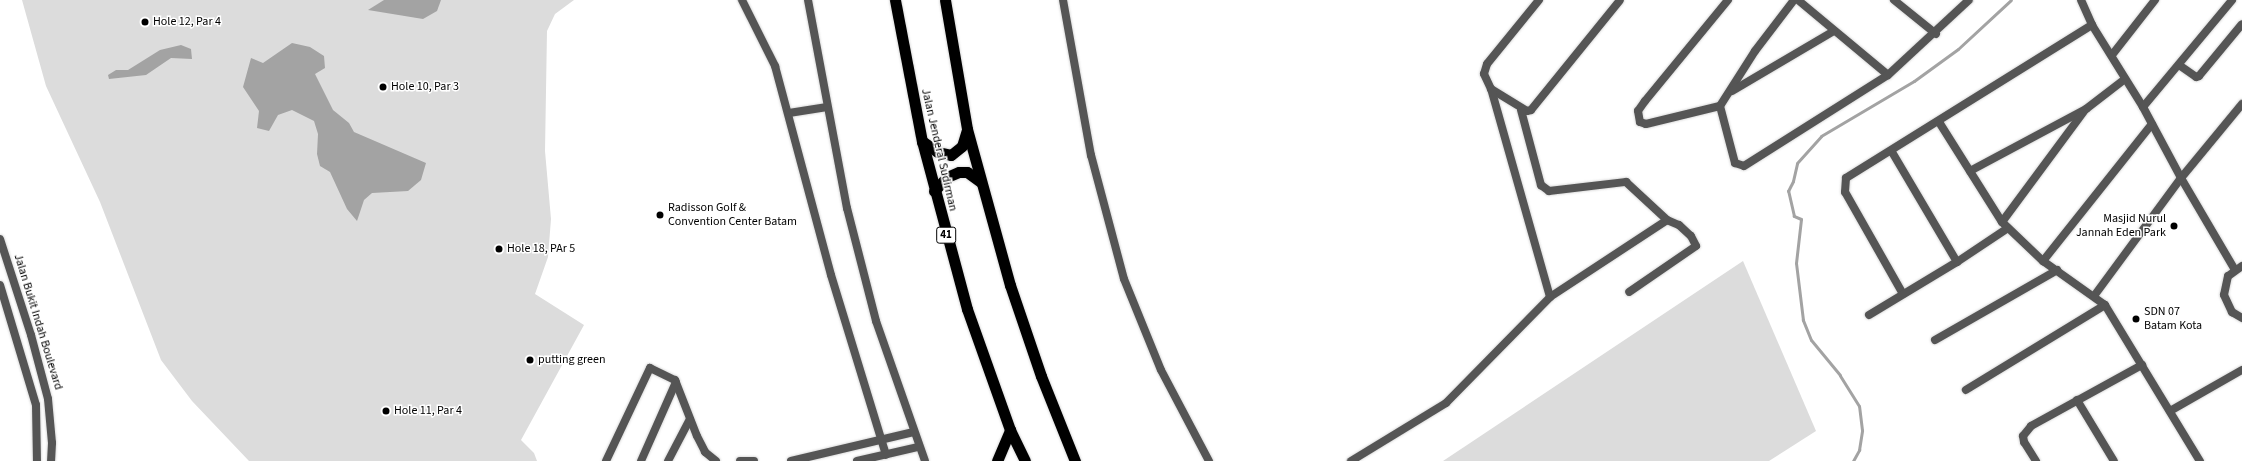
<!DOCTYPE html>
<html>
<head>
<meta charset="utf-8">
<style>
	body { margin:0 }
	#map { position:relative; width:2242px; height:461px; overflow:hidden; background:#fff; font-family:"Source Sans 3",sans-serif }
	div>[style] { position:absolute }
	.green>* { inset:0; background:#dcdcdc }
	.water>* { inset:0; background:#a3a3a3 }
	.stream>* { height:3px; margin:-1.5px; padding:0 1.5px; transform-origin:1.5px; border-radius:1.5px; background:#a3a3a3 }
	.roads { filter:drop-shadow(0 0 1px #dbdbdb) drop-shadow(0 0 1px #dbdbdb) }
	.minor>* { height:8px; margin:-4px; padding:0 4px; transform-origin:4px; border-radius:4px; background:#555 }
	.tertiary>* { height:8px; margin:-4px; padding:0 4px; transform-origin:4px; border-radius:4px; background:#555 }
	.trunk>* { height:11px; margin:-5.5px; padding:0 5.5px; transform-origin:5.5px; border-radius:5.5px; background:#000 }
	.dots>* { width:11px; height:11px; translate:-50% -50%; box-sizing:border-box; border:2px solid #fff; border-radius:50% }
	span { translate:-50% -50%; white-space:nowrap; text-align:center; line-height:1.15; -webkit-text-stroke:3px #fff; paint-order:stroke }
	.shield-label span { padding:1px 3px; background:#fff; border:1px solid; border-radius:3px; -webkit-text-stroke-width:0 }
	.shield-label { font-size:11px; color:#000; font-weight:700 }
	.poi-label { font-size:12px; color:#000 }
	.left { translate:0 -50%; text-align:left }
	.right { translate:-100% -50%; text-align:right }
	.street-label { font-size:12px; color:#000 }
</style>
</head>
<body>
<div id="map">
	<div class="green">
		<i style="clip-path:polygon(22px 0,574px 0,555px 14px,547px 31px,545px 151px,551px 219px,548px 257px,535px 294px,584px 325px,521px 440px,534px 453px,537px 461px,249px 461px,192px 401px,161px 360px,100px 202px,46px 86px)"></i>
		<i style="clip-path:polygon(1743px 261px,1816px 431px,1769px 461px,1443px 461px)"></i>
	</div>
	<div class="water">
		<i style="clip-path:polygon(384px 0,441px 0,437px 11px,423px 19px,368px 10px)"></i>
		<i style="clip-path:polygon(292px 43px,310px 47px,324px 56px,325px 68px,315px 74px,333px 110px,349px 123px,354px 132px,426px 163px,421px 180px,408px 191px,372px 193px,364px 200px,357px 221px,347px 209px,330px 172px,320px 166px,317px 154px,318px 134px,314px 121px,292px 110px,278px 115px,269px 131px,257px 128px,259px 111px,243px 87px,251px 58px,263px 63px)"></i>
		<i style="clip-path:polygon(181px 45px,191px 49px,192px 59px,171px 58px,146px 75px,109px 79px,108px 75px,116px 70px,128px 70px,160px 50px)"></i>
	</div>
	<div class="stream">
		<i style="left:1853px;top:461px;width:13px;rotate:-61deg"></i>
		<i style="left:1859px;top:450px;width:20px;rotate:-81deg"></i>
		<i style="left:1862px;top:430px;width:24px;rotate:-97deg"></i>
		<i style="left:1859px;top:406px;width:36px;rotate:-122deg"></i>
		<i style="left:1840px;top:375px;width:45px;rotate:-129.6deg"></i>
		<i style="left:1811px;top:340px;width:22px;rotate:-112deg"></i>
		<i style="left:1803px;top:320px;width:57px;rotate:-97deg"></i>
		<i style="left:1796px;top:263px;width:44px;rotate:-83.5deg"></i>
		<i style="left:1801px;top:219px;width:8px;rotate:-157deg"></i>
		<i style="left:1794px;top:216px;width:26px;rotate:-103deg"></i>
		<i style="left:1788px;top:191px;width:11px;rotate:-63deg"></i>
		<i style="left:1793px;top:181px;width:18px;rotate:-77deg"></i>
		<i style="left:1797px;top:163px;width:36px;rotate:-48deg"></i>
		<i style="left:1821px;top:136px;width:108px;rotate:-30.6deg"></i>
		<i style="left:1914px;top:81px;width:54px;rotate:-36deg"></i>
		<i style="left:1958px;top:49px;width:72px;rotate:-42.8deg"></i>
	</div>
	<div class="roads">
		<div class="minor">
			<i style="left:742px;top:0;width:74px;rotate:63.4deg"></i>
			<i style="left:775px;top:66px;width:216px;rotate:75deg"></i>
			<i style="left:831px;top:275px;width:188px;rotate:73deg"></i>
			<i style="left:1539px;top:0;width:82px;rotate:129.1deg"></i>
			<i style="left:1487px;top:64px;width:10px;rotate:107deg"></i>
			<i style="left:1484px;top:74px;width:17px;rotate:65deg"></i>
			<i style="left:1491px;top:89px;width:42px;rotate:31.4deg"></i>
			<i style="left:1527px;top:111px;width:4px;rotate:-14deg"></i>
			<i style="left:1531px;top:110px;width:141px;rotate:-51deg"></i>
			<i style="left:1728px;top:0;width:131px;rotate:129.4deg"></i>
			<i style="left:1645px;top:101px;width:12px;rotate:125deg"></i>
			<i style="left:1638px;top:111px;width:11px;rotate:80deg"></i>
			<i style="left:1640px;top:122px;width:6px;rotate:18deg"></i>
			<i style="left:1646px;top:124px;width:76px;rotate:-13.7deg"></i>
			<i style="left:1720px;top:106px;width:65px;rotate:-57.5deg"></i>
			<i style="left:1755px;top:51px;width:64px;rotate:-52.6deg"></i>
			<i style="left:1798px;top:0;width:117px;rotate:39.8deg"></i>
			<i style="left:1894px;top:0;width:54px;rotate:39deg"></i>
			<i style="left:2081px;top:0;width:27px;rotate:66deg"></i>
			<i style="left:2092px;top:25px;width:97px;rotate:58.1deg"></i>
			<i style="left:2143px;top:107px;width:81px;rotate:61.8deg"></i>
			<i style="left:2181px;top:178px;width:107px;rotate:59.6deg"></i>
			<i style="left:2112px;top:55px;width:70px;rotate:-52deg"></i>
			<i style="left:2179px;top:65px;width:21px;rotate:35deg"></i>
			<i style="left:2196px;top:77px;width:3px;rotate:-18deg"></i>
			<i style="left:2199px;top:76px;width:67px;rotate:-50.4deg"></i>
			<i style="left:1732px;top:91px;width:118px;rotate:-30.5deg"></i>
			<i style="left:1720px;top:106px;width:59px;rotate:75.3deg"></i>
			<i style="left:1735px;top:163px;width:9px;rotate:18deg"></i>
			<i style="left:1744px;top:166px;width:170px;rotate:-32.3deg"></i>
			<i style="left:1888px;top:75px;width:110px;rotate:-42.8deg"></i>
			<i style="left:2143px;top:107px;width:139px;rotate:-50.2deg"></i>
			<i style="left:1521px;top:110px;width:78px;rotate:75.1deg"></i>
			<i style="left:1541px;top:185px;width:10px;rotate:37deg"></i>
			<i style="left:1549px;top:191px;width:78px;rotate:-6.7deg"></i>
			<i style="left:1626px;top:182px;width:56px;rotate:42.8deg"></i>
			<i style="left:789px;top:113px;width:37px;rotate:-9deg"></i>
			<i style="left:1939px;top:122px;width:118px;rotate:57.8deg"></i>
			<i style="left:2002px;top:222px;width:57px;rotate:43.6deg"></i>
			<i style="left:2043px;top:261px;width:76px;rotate:35.4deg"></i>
			<i style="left:2105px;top:305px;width:163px;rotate:148.6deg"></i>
			<i style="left:1892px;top:152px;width:128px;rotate:59.4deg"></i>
			<i style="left:1970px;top:171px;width:132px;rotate:-28.1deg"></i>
			<i style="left:2086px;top:109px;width:49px;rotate:-37.6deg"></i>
			<i style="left:2002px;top:222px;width:138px;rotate:-53.5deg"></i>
			<i style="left:0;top:239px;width:101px;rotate:72.1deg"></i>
			<i style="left:31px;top:335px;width:66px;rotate:75.1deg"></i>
			<i style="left:48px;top:399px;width:44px;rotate:84.8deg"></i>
			<i style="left:52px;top:443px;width:18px;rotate:93deg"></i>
			<i style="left:2043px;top:261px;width:175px;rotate:-51.5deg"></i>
			<i style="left:2242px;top:266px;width:17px;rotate:144deg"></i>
			<i style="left:2228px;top:276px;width:19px;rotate:102deg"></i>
			<i style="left:2224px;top:295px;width:19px;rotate:65deg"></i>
			<i style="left:2232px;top:312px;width:12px;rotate:31deg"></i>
			<i style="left:0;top:285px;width:125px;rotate:73.3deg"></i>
			<i style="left:36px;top:405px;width:56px;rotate:89deg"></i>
			<i style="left:1903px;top:294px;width:117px;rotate:-119.6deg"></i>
			<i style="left:1845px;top:192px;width:14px;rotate:-86deg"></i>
			<i style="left:1846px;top:178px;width:290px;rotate:-31.9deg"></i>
			<i style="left:2094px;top:296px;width:147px;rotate:-53.6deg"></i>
			<i style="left:2181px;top:178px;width:96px;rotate:-50.5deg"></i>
			<i style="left:1550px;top:297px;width:140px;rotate:-33.3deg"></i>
			<i style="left:1667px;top:220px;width:13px;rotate:23deg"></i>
			<i style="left:1679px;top:225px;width:16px;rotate:43deg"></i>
			<i style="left:1691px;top:236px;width:11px;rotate:63deg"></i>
			<i style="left:1696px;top:246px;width:81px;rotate:145.5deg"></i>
			<i style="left:2105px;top:305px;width:183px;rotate:58.7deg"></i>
			<i style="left:1869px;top:315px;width:103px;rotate:-31.1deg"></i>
			<i style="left:1957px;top:262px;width:61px;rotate:-33.7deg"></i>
			<i style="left:1935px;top:340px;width:141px;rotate:-29.8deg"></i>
			<i style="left:2077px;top:400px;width:71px;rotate:58.8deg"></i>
			<i style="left:2170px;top:411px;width:83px;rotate:-29.7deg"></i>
			<i style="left:606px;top:461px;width:103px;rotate:-64.7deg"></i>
			<i style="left:650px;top:368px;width:28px;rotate:26deg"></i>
			<i style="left:675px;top:380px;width:60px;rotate:68.6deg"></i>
			<i style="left:697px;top:436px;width:18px;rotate:63deg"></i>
			<i style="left:705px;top:452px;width:14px;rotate:39deg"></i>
			<i style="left:641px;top:461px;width:86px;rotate:-66.1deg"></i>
			<i style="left:668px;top:461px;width:47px;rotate:-62.4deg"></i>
			<i style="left:740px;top:461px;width:14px"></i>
			<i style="left:791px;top:461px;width:126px;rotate:-13.3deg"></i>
			<i style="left:857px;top:461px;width:63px;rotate:-12.9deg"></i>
			<i style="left:1351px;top:461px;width:111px;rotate:-31.4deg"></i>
			<i style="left:1446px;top:403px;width:148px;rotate:-45.5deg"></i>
			<i style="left:1550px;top:297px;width:216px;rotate:-105.8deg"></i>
			<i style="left:2036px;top:461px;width:22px;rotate:-122deg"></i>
			<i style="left:2024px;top:442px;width:6px;rotate:-99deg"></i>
			<i style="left:2023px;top:436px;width:13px;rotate:-51deg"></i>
			<i style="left:2031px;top:426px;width:127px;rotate:-28.8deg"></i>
		</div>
		<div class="tertiary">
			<i style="left:808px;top:0;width:212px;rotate:79.4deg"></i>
			<i style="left:847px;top:208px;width:117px;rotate:75.6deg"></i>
			<i style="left:876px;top:321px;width:148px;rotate:70.7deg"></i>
			<i style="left:1063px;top:0;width:158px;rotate:79.8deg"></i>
			<i style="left:1091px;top:155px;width:128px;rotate:75.1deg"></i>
			<i style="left:1124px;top:279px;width:98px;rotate:67.9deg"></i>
			<i style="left:1161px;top:370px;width:103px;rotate:62.2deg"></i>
		</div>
		<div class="trunk">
			<i style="left:895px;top:0;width:144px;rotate:79.2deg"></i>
			<i style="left:922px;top:141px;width:174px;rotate:75deg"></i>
			<i style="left:967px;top:309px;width:128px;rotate:70.4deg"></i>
			<i style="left:1010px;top:430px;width:34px;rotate:64deg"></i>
			<i style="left:945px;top:0;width:131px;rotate:80.3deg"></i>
			<i style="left:967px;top:129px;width:162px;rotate:74.6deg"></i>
			<i style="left:1010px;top:285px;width:96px;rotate:71.2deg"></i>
			<i style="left:1041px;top:376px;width:92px;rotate:68.2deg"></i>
			<i style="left:922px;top:141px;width:19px;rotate:35deg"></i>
			<i style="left:938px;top:152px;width:13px;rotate:13deg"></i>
			<i style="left:951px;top:155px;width:14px;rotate:-39deg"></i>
			<i style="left:962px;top:146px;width:17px;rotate:-73deg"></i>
			<i style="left:934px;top:191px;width:19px;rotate:-47deg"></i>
			<i style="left:947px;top:177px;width:13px;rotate:-23deg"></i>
			<i style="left:959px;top:172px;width:8px"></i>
			<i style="left:967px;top:172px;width:17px;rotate:36deg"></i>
			<i style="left:997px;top:461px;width:34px;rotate:-67deg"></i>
		</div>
	</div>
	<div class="dots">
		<i style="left:145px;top:22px;background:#000"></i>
		<i style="left:383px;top:87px;background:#000"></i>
		<i style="left:660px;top:215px;background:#000"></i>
		<i style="left:2174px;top:226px;background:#000"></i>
		<i style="left:499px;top:249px;background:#000"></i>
		<i style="left:2136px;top:319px;background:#000"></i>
		<i style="left:530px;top:360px;background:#000"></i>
		<i style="left:386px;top:411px;background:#000"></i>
	</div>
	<div class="shield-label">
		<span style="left:946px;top:235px">41</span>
	</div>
	<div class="poi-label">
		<span class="left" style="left:153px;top:22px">Hole 12, Par 4</span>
		<span class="left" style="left:391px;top:87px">Hole 10, Par 3</span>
		<span class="left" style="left:668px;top:215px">Radisson Golf &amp;<br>Convention Center Batam</span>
		<span class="right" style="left:2166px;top:226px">Masjid Nurul<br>Jannah Eden Park</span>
		<span class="left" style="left:507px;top:249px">Hole 18, PAr 5</span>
		<span class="left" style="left:2144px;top:319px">SDN 07<br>Batam Kota</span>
		<span class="left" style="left:538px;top:360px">putting green</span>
		<span class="left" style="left:394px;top:411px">Hole 11, Par 4</span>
	</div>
	<div class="street-label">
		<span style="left:939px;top:150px;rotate:77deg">Jalan Jenderal Sudirman</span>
		<span style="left:38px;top:322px;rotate:73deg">Jalan Bukit Indah Boulevard</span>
	</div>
</div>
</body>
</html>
